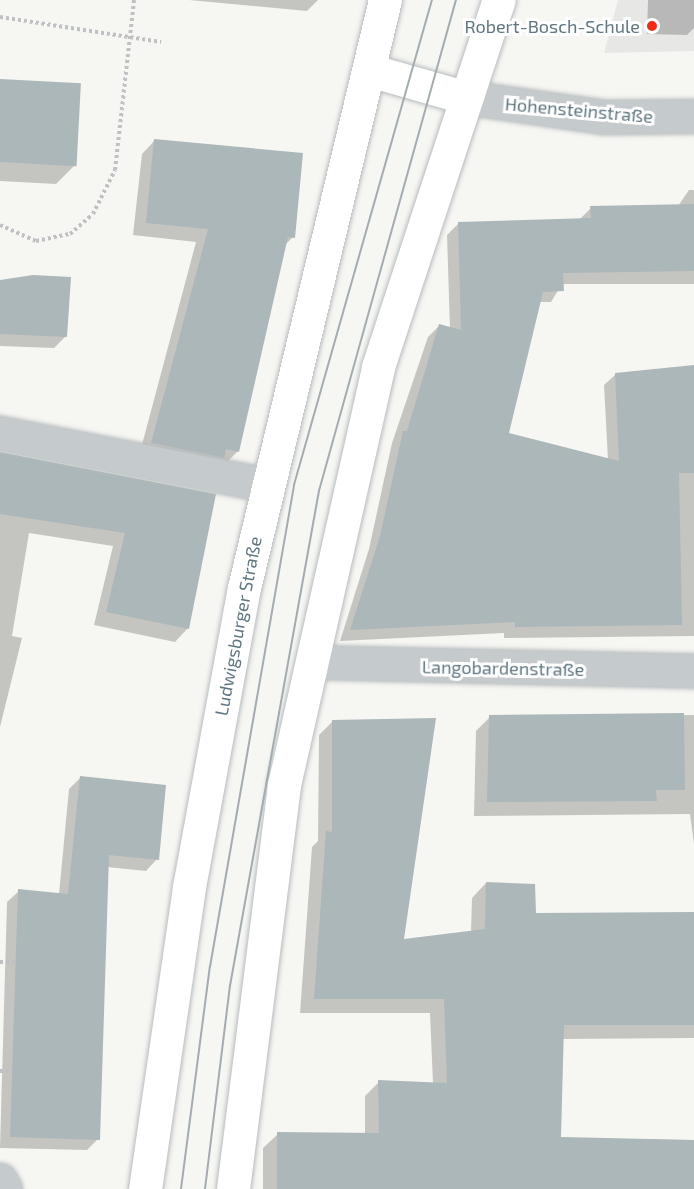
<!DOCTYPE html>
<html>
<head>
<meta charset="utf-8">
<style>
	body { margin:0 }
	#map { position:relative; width:694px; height:1189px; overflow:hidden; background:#f6f6f2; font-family:"Exo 2",sans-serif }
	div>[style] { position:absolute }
	.built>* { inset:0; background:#e7e7e6 }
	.shadow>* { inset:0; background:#0003 }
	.building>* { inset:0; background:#acb7ba; transform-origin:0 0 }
	.path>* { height:4px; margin-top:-2px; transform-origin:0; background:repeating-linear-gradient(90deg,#bec2c3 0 3px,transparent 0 6px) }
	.roads { filter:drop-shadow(0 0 2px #b6bcbe) drop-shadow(0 0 2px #b6bcbe) }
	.minor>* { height:33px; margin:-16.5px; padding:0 16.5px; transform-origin:16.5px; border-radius:16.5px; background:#c5cacc }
	.major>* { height:33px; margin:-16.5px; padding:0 16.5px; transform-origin:16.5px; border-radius:16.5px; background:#fff }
	.tram>* { height:1.5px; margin:-0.75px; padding:0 0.75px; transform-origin:0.75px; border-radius:0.75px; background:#a3acb0 }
	.dots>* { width:16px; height:16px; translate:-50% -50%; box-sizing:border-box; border:3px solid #fff; border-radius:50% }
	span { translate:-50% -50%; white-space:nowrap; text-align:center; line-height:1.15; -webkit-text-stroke:6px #fff; paint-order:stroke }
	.poi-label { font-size:18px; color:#5e7780 }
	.right { translate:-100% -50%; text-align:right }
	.street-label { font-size:18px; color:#5e7780 }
</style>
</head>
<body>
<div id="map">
	<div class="built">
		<i style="clip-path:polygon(618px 0,694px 0,694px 51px,604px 53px)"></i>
	</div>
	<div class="shadow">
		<i style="clip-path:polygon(189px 0,318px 0,307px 11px)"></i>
		<i style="clip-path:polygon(648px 0,694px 0,694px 28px,687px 35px,647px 34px)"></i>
		<i style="clip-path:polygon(0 80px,75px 165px,56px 184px,0 181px)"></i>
		<i style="clip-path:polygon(155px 140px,293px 237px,284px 246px,238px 451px,224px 465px,139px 456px,196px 242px,133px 235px,142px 154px)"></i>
		<i style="clip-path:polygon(689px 190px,694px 190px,694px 284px,562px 284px,551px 302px,539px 302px,507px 434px,608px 460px,604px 385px,616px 374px,694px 369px,694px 636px,504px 638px,504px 633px,340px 641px,369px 549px,392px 443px,428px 337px,439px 326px,450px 329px,447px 235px,458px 224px,580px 219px,591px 208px,678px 206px)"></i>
		<i style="clip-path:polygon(0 283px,66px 336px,54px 348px,0 346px)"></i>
		<i style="clip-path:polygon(0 453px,214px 495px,188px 628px,175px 642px,94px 625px,113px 546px,29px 533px,12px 636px,22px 638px,0 727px)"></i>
		<i style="clip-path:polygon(694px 715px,694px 844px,690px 814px,474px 816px,476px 731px,490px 717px)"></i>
		<i style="clip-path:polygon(333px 721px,402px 941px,471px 932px,472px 898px,486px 883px,535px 915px,694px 913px,694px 1038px,562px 1039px,560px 1139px,694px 1140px,694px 1189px,263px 1189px,263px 1148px,278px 1134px,365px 1134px,365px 1096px,379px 1082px,433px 1084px,430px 1013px,300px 1013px,312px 847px,318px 841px,319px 735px)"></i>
		<i style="clip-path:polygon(81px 777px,157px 859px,146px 871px,107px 867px,98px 1139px,87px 1150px,0 1148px,7px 902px,19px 891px,59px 894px,69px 789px)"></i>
	</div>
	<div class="building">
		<i style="left:0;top:79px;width:81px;height:83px;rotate:3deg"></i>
		<i style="clip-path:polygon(154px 139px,303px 153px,295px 238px,288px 237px,239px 452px,226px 449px,224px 458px,151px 443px,208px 229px,146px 223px)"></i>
		<i style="clip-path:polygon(694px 204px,694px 271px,563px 273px,564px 291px,543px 292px,509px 433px,619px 461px,615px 373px,694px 365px,694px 473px,679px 473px,682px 625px,515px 627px,515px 622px,350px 630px,380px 536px,403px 431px,407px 431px,439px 324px,461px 330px,458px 222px,591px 218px,590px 206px)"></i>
		<i style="clip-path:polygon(33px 275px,71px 277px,67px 337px,0 334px,0 280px)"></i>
		<i style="clip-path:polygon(0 452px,216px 494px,189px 629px,106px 612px,125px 533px,0 514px)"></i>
		<i style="clip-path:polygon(684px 713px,685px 790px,656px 790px,657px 801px,487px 802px,489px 715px)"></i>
		<i style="clip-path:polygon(436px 718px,404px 939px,485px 929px,486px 882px,535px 884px,536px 913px,694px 912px,694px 1025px,564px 1025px,561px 1137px,694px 1140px,694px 1189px,277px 1189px,277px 1132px,379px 1133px,378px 1080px,447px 1083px,444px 999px,314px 999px,326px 831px,332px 832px,332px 720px)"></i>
		<i style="clip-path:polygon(80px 776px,166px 785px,159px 860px,109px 855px,100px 1140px,10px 1137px,18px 889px,68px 894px)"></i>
	</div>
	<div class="path">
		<i style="left:0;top:17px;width:163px;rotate:8.8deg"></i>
		<i style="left:0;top:225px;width:39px;rotate:24deg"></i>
		<i style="left:36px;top:241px;width:35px;rotate:-12deg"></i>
		<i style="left:70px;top:234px;width:30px;rotate:-41deg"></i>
		<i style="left:93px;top:214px;width:49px;rotate:-63.4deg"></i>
		<i style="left:115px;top:170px;width:171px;rotate:-83.6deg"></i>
		<i style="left:0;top:962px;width:16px"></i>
		<i style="left:0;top:1071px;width:12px"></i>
	</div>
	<div class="roads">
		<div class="minor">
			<i style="left:464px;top:97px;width:141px;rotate:8.1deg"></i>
			<i style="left:604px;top:117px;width:90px;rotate:-0.6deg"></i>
			<i style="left:0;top:433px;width:272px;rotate:11deg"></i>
			<i style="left:312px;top:662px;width:382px;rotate:1.3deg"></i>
			<i style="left:0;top:1180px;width:10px;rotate:61deg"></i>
		</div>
		<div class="major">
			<i style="left:369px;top:70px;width:99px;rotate:15.9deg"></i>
			<i style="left:145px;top:1189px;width:305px;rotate:-81.7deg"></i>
			<i style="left:189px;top:887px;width:304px;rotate:-79.6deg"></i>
			<i style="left:244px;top:588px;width:605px;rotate:-76.52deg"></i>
			<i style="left:233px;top:1189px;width:407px;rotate:-82.8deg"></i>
			<i style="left:284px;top:785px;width:428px;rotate:-77.3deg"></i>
			<i style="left:378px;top:367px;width:386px;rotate:-71.8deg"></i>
		</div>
	</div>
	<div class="tram">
		<i style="left:181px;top:1189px;width:224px;rotate:-82.6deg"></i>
		<i style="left:210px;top:967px;width:489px;rotate:-80.1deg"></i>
		<i style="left:294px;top:485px;width:504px;rotate:-74.12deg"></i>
		<i style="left:205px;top:1189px;width:205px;rotate:-83deg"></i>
		<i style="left:230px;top:986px;width:503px;rotate:-79.81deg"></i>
		<i style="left:319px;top:491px;width:510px;rotate:-74.41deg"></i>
	</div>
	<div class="dots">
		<i style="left:652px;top:26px;background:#f42814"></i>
	</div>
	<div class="poi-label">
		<span class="right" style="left:640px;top:26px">Robert-Bosch-Schule</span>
	</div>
	<div class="street-label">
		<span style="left:579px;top:110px;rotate:5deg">Hohensteinstraße</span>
		<span style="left:238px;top:626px;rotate:-79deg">Ludwigsburger Straße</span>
		<span style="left:503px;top:668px;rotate:1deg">Langobardenstraße</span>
	</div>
</div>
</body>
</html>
